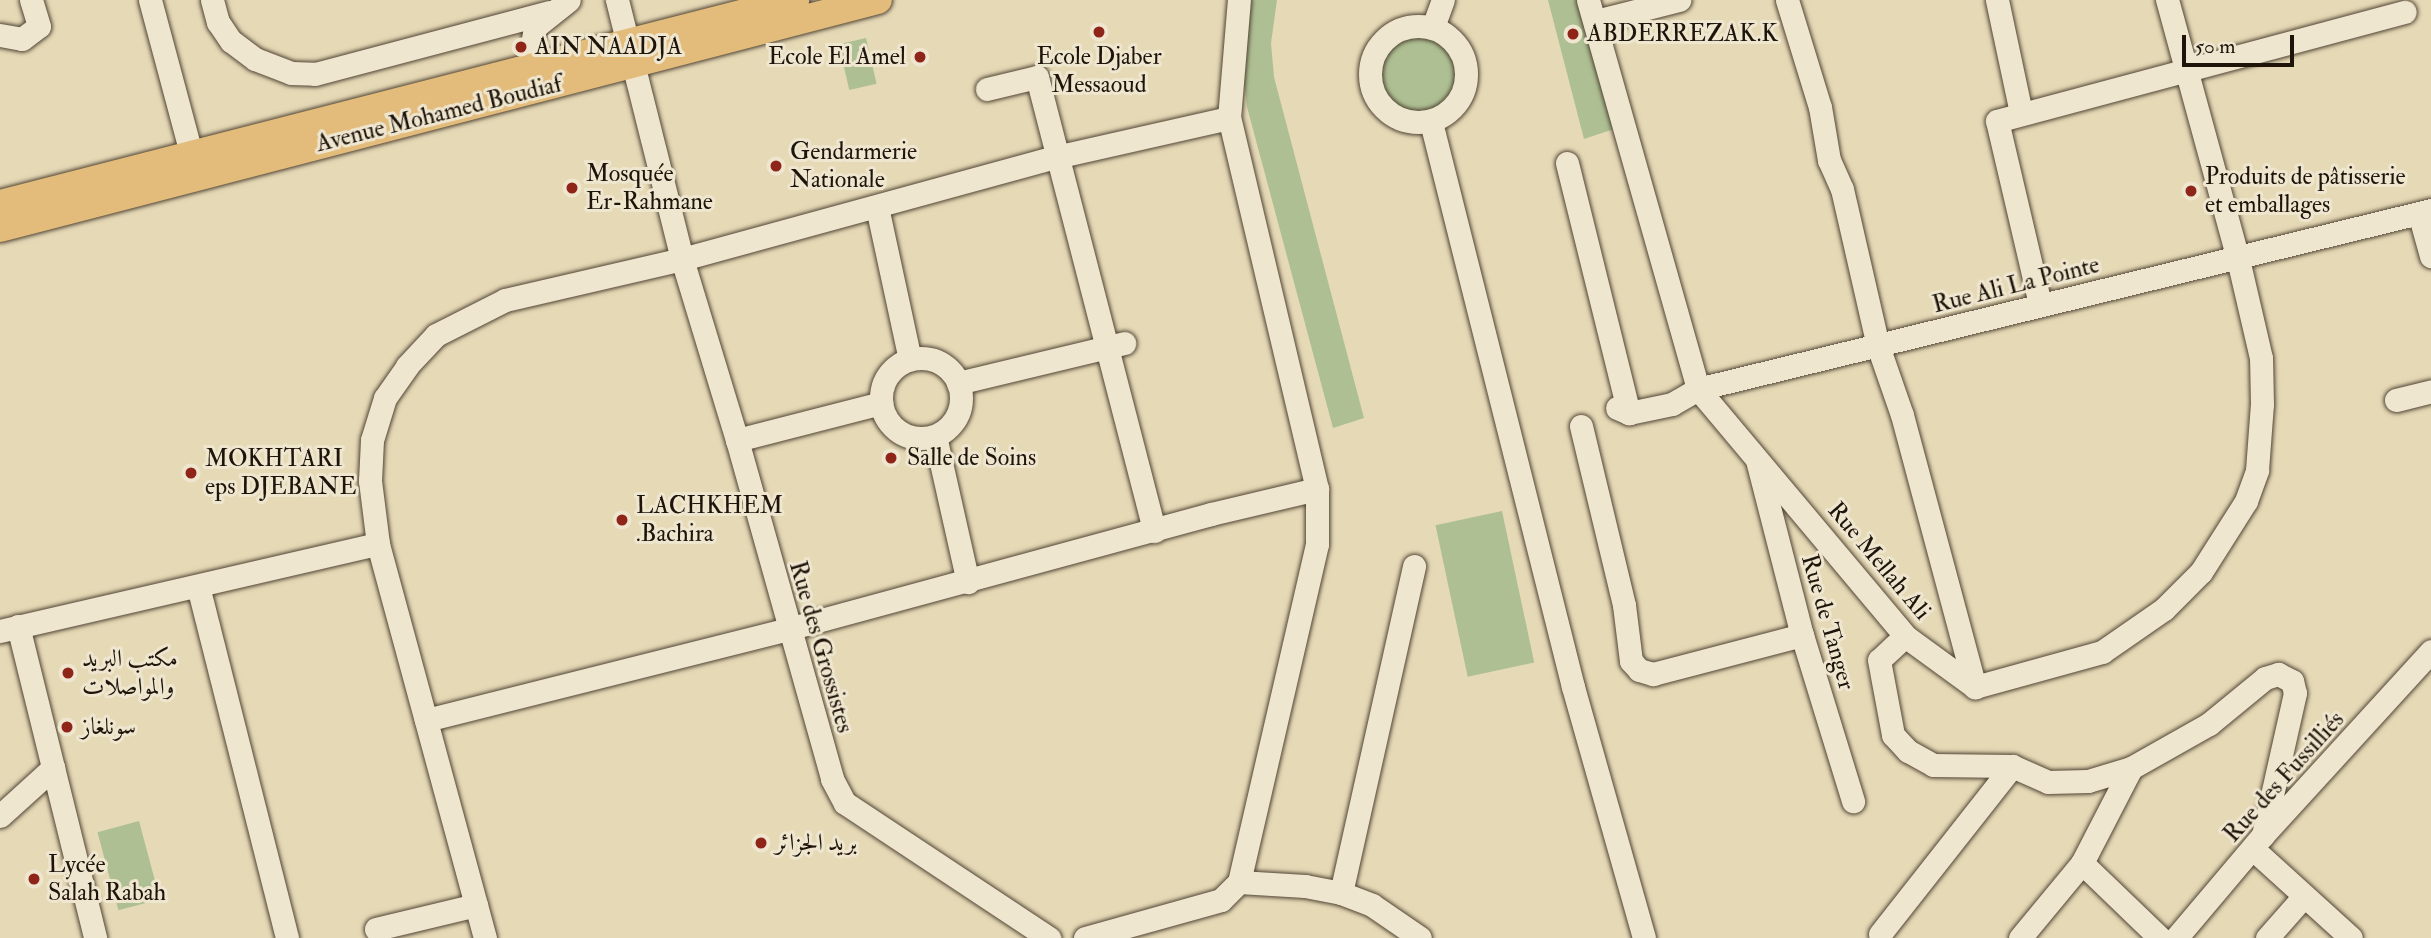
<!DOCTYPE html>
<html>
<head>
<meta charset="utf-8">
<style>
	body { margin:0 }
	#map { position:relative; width:2431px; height:938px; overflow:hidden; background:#e6d9b6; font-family:"IM FELL Double Pica",Amiri,serif }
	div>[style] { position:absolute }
	.green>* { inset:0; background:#aec093; transform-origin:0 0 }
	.round { border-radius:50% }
	.roads { filter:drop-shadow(0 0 2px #514535) drop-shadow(0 0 2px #514535) }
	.minor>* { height:23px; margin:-11.5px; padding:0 11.5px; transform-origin:11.5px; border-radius:11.5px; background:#efe6d0 }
	.minor>.ring { margin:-11.5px; padding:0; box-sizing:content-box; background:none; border:23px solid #efe6d0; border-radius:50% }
	.major>* { height:28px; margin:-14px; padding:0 14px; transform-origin:14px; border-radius:14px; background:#e3bc7b }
	.dots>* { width:19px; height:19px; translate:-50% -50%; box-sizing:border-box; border:4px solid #efe6d0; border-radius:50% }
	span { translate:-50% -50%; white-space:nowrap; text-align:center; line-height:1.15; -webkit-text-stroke:6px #efe6d0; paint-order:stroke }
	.poi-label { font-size:24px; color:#1f140a }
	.left { translate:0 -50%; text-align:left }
	.right { translate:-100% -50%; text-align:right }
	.street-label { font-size:24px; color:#1f140a }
	.scale { position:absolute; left:2182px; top:35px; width:112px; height:32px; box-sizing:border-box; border:4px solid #1f140a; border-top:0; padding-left:9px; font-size:21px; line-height:24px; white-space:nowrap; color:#1f140a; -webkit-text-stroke:5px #efe6d0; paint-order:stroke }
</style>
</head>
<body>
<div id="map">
	<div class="green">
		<i style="clip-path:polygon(1248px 0,1277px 0,1271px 43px,1274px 77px,1364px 418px,1333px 428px,1247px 107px,1242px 65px)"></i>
		<i style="clip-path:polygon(1548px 0,1578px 0,1614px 129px,1584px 139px)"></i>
		<i class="round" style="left:1379px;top:36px;width:76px;height:76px"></i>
		<i style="left:866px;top:38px;width:47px;height:28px;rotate:77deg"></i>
		<i style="left:1502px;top:511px;width:155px;height:68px;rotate:78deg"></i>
		<i style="left:139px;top:821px;width:81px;height:43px;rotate:75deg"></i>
	</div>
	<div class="roads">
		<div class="minor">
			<i style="left:150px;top:0;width:163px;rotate:75deg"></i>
			<i style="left:212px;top:0;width:23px;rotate:75deg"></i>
			<i style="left:218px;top:22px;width:23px;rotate:56deg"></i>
			<i style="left:231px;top:41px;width:30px;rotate:37deg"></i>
			<i style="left:255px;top:59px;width:39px;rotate:21deg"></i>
			<i style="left:291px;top:73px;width:24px;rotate:2deg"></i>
			<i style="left:315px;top:74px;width:243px;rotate:-14.8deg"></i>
			<i style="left:617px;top:0;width:267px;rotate:75.9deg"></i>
			<i style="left:682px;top:259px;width:189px;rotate:73.1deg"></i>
			<i style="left:737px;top:440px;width:352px;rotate:74.3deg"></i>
			<i style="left:832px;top:779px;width:27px;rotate:62deg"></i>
			<i style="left:845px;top:803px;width:245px;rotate:33.5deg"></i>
			<i style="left:1588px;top:0;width:404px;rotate:74.2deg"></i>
			<i style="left:1698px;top:389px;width:322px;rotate:50deg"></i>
			<i style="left:1905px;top:636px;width:87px;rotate:36.1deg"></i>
			<i style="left:1975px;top:687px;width:132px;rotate:-15.4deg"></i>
			<i style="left:2102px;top:652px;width:75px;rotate:-34.7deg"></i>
			<i style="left:2164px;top:609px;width:52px;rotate:-45deg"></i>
			<i style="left:2201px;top:572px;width:84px;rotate:-57.6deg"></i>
			<i style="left:2246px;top:501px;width:33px;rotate:-70deg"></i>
			<i style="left:2257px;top:470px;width:66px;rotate:-85.7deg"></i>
			<i style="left:2262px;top:404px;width:46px;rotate:-91.2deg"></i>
			<i style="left:2261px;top:358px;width:102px;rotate:-103.1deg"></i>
			<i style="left:2238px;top:259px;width:269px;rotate:-105.3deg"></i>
			<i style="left:1787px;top:0;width:112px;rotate:72.9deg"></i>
			<i style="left:1820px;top:107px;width:54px;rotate:80.4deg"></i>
			<i style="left:1829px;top:160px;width:32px;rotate:66deg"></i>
			<i style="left:1842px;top:189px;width:161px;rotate:77.1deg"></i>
			<i style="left:1878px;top:346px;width:73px;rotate:70.8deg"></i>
			<i style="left:1902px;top:415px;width:282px;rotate:75deg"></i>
			<i style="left:1997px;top:0;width:116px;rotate:78deg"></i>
			<i style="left:1596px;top:21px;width:86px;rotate:-14.2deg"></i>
			<i class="ring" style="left:1370px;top:26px;width:73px;height:73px"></i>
			<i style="left:1433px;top:27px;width:29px;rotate:-70deg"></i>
			<i style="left:0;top:35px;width:22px;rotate:10deg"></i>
			<i style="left:22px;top:39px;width:21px;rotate:-37deg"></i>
			<i style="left:39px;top:26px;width:27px;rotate:-107deg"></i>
			<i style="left:528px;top:68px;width:42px;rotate:-80.3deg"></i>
			<i style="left:535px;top:27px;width:43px;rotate:-38.5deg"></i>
			<i style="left:987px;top:89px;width:51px;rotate:-13.5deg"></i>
			<i style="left:1037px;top:77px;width:469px;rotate:75.5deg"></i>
			<i style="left:1431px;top:122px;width:583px;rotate:75.89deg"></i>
			<i style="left:1573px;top:687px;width:261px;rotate:74.2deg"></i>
			<i style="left:1567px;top:163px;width:258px;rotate:76.1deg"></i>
			<i style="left:877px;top:207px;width:156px;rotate:77.8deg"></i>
			<i style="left:2419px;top:213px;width:45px;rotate:74.4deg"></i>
			<i style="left:2040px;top:304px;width:188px;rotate:-103.2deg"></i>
			<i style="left:1997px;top:121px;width:422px;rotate:-15deg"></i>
			<i class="ring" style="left:881px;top:358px;width:57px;height:57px"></i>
			<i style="left:958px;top:383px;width:171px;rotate:-13.5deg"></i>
			<i style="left:2396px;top:400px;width:36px;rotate:-14deg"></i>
			<i style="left:1617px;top:408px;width:13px;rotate:23deg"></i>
			<i style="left:1629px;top:413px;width:44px;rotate:-11.8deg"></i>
			<i style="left:1672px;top:404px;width:30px;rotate:-30deg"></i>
			<i style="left:1698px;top:389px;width:755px;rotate:-13.72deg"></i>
			<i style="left:1581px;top:426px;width:184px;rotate:76.5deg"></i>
			<i style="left:1624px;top:605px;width:56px;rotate:82.9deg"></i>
			<i style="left:1631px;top:661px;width:12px;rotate:48deg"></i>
			<i style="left:1639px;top:670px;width:15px;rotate:16deg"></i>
			<i style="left:1653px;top:674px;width:154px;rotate:-14.7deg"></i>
			<i style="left:935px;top:436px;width:150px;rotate:77.3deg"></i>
			<i style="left:737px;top:440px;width:149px;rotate:-14.4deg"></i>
			<i style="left:1758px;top:464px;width:177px;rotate:75.6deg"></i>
			<i style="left:1802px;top:635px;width:174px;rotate:72.9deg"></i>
			<i style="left:198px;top:586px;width:363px;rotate:75.8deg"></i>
			<i style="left:18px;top:626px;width:321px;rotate:76.1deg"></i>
			<i style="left:0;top:631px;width:388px;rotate:-13deg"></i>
			<i style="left:1905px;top:636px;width:35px;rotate:137deg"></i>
			<i style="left:1879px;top:660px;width:76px;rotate:79.4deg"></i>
			<i style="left:1893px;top:735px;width:22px;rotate:47deg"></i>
			<i style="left:1908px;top:751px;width:29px;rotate:29deg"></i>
			<i style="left:1933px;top:765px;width:79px;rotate:0.7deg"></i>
			<i style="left:2012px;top:766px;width:39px;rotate:24deg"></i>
			<i style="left:2048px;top:782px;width:40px;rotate:-1.4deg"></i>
			<i style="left:2088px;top:781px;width:45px;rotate:-16.8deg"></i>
			<i style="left:2131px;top:768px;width:90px;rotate:-29.4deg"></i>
			<i style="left:2209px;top:724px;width:72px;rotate:-39.4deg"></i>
			<i style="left:2265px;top:678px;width:14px;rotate:-17deg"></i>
			<i style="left:2278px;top:674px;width:16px;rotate:27deg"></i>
			<i style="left:2292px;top:681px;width:12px;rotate:76deg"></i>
			<i style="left:2295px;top:693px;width:146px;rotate:102.7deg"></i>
			<i style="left:426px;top:720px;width:373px;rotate:-14.1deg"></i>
			<i style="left:788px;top:629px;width:438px;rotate:-15.2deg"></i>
			<i style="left:1211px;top:514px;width:109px;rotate:-13.3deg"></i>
			<i style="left:0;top:816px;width:72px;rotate:-42.2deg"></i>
			<i style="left:2253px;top:849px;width:132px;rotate:42.2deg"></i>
			<i style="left:2082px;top:863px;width:108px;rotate:43.9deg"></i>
			<i style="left:1239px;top:882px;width:66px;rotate:3.5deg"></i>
			<i style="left:1305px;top:886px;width:37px;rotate:11deg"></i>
			<i style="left:1341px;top:893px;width:33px;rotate:21deg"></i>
			<i style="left:1372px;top:905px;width:58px;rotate:34.5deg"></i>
			<i style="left:1341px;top:893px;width:335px;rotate:-77.4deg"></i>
			<i style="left:376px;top:929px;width:103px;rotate:-13.5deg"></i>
			<i style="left:1880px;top:934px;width:214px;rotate:-51.8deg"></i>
			<i style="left:485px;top:938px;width:408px;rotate:-105.2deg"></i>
			<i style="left:378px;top:544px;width:64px;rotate:-97.2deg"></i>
			<i style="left:370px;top:481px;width:41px;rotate:-87.2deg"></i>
			<i style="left:372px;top:440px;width:44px;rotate:-72.8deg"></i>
			<i style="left:385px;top:398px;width:39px;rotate:-55deg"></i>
			<i style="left:407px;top:366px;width:42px;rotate:-46.9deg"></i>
			<i style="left:436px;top:335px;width:77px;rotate:-26.9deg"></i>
			<i style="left:505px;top:300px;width:182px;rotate:-13deg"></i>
			<i style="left:682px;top:259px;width:388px;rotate:-15.3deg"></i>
			<i style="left:1056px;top:157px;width:177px;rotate:-12.7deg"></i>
			<i style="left:1085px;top:938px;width:141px;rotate:-15.6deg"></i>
			<i style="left:1221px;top:900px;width:25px;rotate:-45deg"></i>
			<i style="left:1239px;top:882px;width:347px;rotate:-77deg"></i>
			<i style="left:1317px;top:544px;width:55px;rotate:-90deg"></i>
			<i style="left:1317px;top:489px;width:381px;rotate:-103.3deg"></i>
			<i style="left:1229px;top:118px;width:118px;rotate:-85.2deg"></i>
			<i style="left:2020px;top:938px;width:97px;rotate:-50.4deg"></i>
			<i style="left:2082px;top:863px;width:107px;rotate:-62.7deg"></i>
			<i style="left:2176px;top:938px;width:135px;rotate:-49.8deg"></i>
			<i style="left:2263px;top:835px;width:249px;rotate:-47.6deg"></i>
			<i style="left:2267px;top:938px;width:56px;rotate:-48.6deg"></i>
		</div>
		<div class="major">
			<i style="left:0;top:204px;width:821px;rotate:-14.39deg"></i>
			<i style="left:0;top:228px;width:907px;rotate:-14.56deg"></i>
		</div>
	</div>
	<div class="dots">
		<i style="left:1099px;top:32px;background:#8f2418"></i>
		<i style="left:1573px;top:34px;background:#8f2418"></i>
		<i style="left:521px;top:47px;background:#8f2418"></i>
		<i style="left:920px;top:57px;background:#8f2418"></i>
		<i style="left:776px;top:166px;background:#8f2418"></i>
		<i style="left:572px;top:188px;background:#8f2418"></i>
		<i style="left:2191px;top:191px;background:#8f2418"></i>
		<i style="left:891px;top:458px;background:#8f2418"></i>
		<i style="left:191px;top:473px;background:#8f2418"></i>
		<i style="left:622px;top:520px;background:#8f2418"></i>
		<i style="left:68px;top:673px;background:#8f2418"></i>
		<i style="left:67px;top:727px;background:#8f2418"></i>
		<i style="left:761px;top:843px;background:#8f2418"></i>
		<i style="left:34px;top:879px;background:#8f2418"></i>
	</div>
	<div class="poi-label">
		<span class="left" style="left:1587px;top:34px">ABDERREZAK.K</span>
		<span class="left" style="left:535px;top:47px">AIN NAADJA</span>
		<span class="right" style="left:906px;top:57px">Ecole El Amel</span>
		<span style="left:1099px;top:71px">Ecole Djaber<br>Messaoud</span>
		<span class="left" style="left:790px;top:166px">Gendarmerie<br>Nationale</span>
		<span class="left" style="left:586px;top:188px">Mosquée<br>Er-Rahmane</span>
		<span class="left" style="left:2205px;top:191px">Produits de pâtisserie<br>et emballages</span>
		<span class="left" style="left:907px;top:458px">Salle de Soins</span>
		<span class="left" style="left:205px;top:473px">MOKHTARI<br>eps DJEBANE</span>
		<span class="left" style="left:636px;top:520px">LACHKHEM<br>.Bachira</span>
		<span class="left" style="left:82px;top:673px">مكتب البريد<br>والمواصلات</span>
		<span class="left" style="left:81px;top:727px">سونلغاز</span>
		<span class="left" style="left:775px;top:843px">بريد الجزائر</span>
		<span class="left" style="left:48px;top:879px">Lycée<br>Salah Rabah</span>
	</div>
	<div class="street-label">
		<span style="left:439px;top:114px;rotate:-14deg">Avenue Mohamed Boudiaf</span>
		<span style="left:2016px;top:285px;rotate:-14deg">Rue Ali La Pointe</span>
		<span style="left:1879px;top:561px;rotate:50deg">Rue Mellah Ali</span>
		<span style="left:1828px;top:622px;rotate:74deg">Rue de Tanger</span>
		<span style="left:821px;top:647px;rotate:74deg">Rue des Grossistes</span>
		<span style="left:2284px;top:777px;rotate:-48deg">Rue des Fussilliés</span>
	</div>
	<div class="scale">50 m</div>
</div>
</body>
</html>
